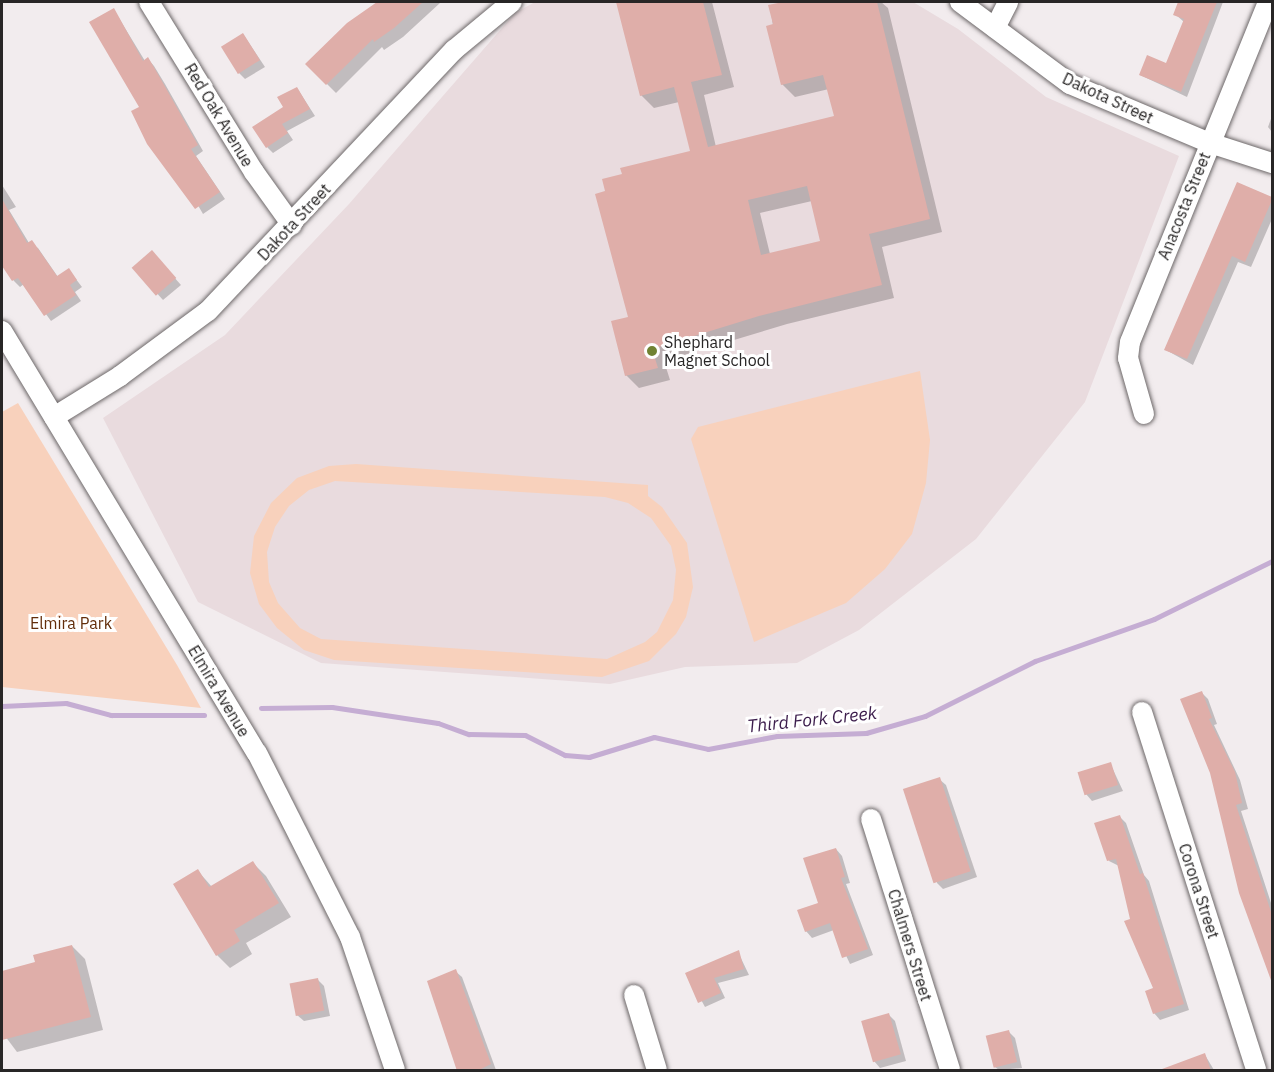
<!DOCTYPE html>
<html>
<head>
<meta charset="utf-8">
<style>
	body { margin:0 }
	#map { position:relative; width:1274px; height:1072px; overflow:hidden; background:#f2ecee; font-family:"IBM Plex Sans",sans-serif }
	div>[style] { position:absolute }
	.built>* { inset:0; background:#e9dbde }
	.green>* { inset:0; background:#f8d1bc }
	.shadow>* { inset:0; background:#0003 }
	.stream>* { height:5px; margin:-2.5px; padding:0 2.5px; transform-origin:2.5px; border-radius:2.5px; background:#c5add3 }
	.building>* { inset:0; background:#dfaea9; transform-origin:0 0 }
	.roads { filter:drop-shadow(0 0 2px #6d6869) drop-shadow(0 0 2px #6d6869) }
	.street>* { height:20px; margin:-10px; padding:0 10px; transform-origin:10px; border-radius:10px; background:#fff }
	.dots>* { width:16px; height:16px; translate:-50% -50%; box-sizing:border-box; border:3px solid #fff; border-radius:50% }
	span { translate:-50% -50%; white-space:nowrap; text-align:center; line-height:1.15; -webkit-text-stroke:6px #fff; paint-order:stroke }
	.street-label { font-size:16px; color:#282626 }
	.poi-label { font-size:16px; color:#282626 }
	.left { translate:0 -50%; text-align:left }
	.park-label { font-size:16px; color:#622d0a }
	.water-label { font-size:18px; color:#3c1d4c; font-style:italic }
	.frame { position:absolute; inset:0; border:3px solid #282626; pointer-events:none }
</style>
</head>
<body>
<div id="map">
	<div class="built">
		<i style="clip-path:polygon(535px 2px,913px 2px,958px 29px,1046px 97px,1179px 156px,1085px 402px,976px 539px,859px 630px,797px 663px,685px 667px,610px 684px,321px 663px,198px 602px,103px 418px,225px 335px,349px 204px,515px 13px)"></i>
	</div>
	<div class="green">
		<i style="clip-path:polygon(920px 371px,930px 440px,926px 483px,912px 534px,885px 569px,846px 603px,754px 642px,691px 439px,698px 427px)"></i>
		<i style="clip-path:polygon(18px 403px,177px 665px,201px 708px,2px 687px,2px 412px)"></i>
		<i style="clip-path:polygon(evenodd,356px 464px,648px 485px,648px 496px,662px 507px,687px 543px,693px 587px,686px 617px,676px 634px,649px 661px,602px 677px,334px 660px,304px 650px,277px 628px,259px 604px,250px 573px,254px 536px,271px 503px,297px 478px,329px 466px,356px 464px,335px 481px,605px 497px,628px 503px,651px 518px,671px 546px,676px 570px,673px 600px,657px 632px,645px 642px,607px 659px,321px 639px,300px 628px,278px 603px,269px 582px,267px 552px,275px 527px,289px 506px,309px 490px,335px 481px)"></i>
	</div>
	<div class="shadow">
		<i style="clip-path:polygon(380px 2px,440px 3px,403px 37px,384px 50px,382px 47px,336px 93px,307px 64px,348px 24px)"></i>
		<i style="clip-path:polygon(evenodd,617px 2px,712px 2px,734px 87px,704px 95px,716px 147px,836px 117px,829px 89px,795px 97px,782px 84px,770px 6px,789px 2px,881px 2px,888px 8px,942px 232px,882px 247px,894px 298px,787px 324px,664px 361px,670px 380px,639px 388px,626px 375px,630px 318px,607px 192px,692px 152px,679px 102px,654px 108px,641px 95px,617px 2px,812px 201px,822px 242px,770px 254px,760px 213px,812px 201px)"></i>
		<i style="clip-path:polygon(1180px 2px,1223px 2px,1187px 97px,1140px 75px,1167px 65px,1184px 22px,1175px 14px)"></i>
		<i style="clip-path:polygon(114px 10px,145px 61px,148px 59px,154px 66px,165px 84px,203px 151px,196px 156px,225px 199px,203px 214px,141px 107px)"></i>
		<i style="clip-path:polygon(243px 34px,265px 67px,245px 79px,239px 73px)"></i>
		<i style="clip-path:polygon(297px 88px,315px 116px,287px 131px,293px 140px,273px 153px,267px 147px)"></i>
		<i style="clip-path:polygon(1272px 116px,1272px 132px,1268px 127px)"></i>
		<i style="clip-path:polygon(1238px 184px,1272px 198px,1272px 219px,1251px 267px,1238px 262px,1193px 365px,1166px 350px)"></i>
		<i style="clip-path:polygon(2px 185px,16px 207px,9px 210px,29px 243px,38px 248px,58px 277px,69px 270px,82px 287px,75px 292px,81px 301px,51px 321px,24px 284px,20px 287px,14px 281px,2px 259px)"></i>
		<i style="clip-path:polygon(158px 259px,181px 285px,163px 300px,134px 268px)"></i>
		<i style="clip-path:polygon(1202px 693px,1208px 699px,1217px 724px,1214px 725px,1240px 780px,1248px 809px,1241px 811px,1272px 906px,1272px 981px,1241px 892px)"></i>
		<i style="clip-path:polygon(1110px 763px,1123px 791px,1092px 801px,1086px 794px)"></i>
		<i style="clip-path:polygon(939px 779px,946px 785px,977px 877px,943px 889px,937px 883px)"></i>
		<i style="clip-path:polygon(1119px 816px,1126px 823px,1144px 875px,1149px 881px,1189px 1010px,1160px 1020px,1154px 1013px,1155px 989px,1131px 920px,1119px 866px,1109px 861px)"></i>
		<i style="clip-path:polygon(836px 849px,842px 856px,850px 883px,846px 884px,873px 955px,850px 964px,834px 930px,812px 938px,806px 931px,820px 903px)"></i>
		<i style="clip-path:polygon(253px 863px,266px 876px,291px 917px,246px 943px,252px 954px,230px 968px,217px 955px,198px 871px,212px 887px)"></i>
		<i style="clip-path:polygon(72px 946px,85px 959px,103px 1030px,17px 1052px,2px 1032px,2px 972px,37px 964px)"></i>
		<i style="clip-path:polygon(738px 952px,749px 975px,718px 983px,725px 998px,705px 1007px,687px 974px)"></i>
		<i style="clip-path:polygon(455px 971px,462px 977px,496px 1070px,460px 1070px)"></i>
		<i style="clip-path:polygon(318px 980px,324px 986px,330px 1016px,304px 1021px,297px 1015px)"></i>
		<i style="clip-path:polygon(889px 1015px,895px 1021px,906px 1061px,880px 1068px,874px 1061px)"></i>
		<i style="clip-path:polygon(1008px 1031px,1015px 1038px,1022px 1068px,999px 1070px,995px 1067px)"></i>
		<i style="clip-path:polygon(1205px 1055px,1214px 1070px,1177px 1070px)"></i>
	</div>
	<div class="stream">
		<i style="left:2px;top:706px;width:64px;rotate:-2.7deg"></i>
		<i style="left:66px;top:703px;width:47px;rotate:14.9deg"></i>
		<i style="left:111px;top:715px;width:93px"></i>
		<i style="left:261px;top:708px;width:71px;rotate:-0.8deg"></i>
		<i style="left:332px;top:707px;width:107px;rotate:8.6deg"></i>
		<i style="left:438px;top:723px;width:33px;rotate:20deg"></i>
		<i style="left:469px;top:734px;width:56px;rotate:1deg"></i>
		<i style="left:525px;top:735px;width:45px;rotate:26.6deg"></i>
		<i style="left:565px;top:755px;width:24px;rotate:5deg"></i>
		<i style="left:589px;top:757px;width:68px;rotate:-17.1deg"></i>
		<i style="left:654px;top:737px;width:55px;rotate:12.5deg"></i>
		<i style="left:708px;top:749px;width:70px;rotate:-10.7deg"></i>
		<i style="left:777px;top:736px;width:89px;rotate:-1.9deg"></i>
		<i style="left:866px;top:733px;width:61px;rotate:-16.1deg"></i>
		<i style="left:925px;top:716px;width:123px;rotate:-26.6deg"></i>
		<i style="left:1035px;top:661px;width:126px;rotate:-19.4deg"></i>
		<i style="left:1154px;top:619px;width:131px;rotate:-26.2deg"></i>
	</div>
	<div class="building">
		<i style="clip-path:polygon(377px 2px,423px 2px,394px 28px,374px 42px,373px 39px,326px 85px,305px 64px,347px 23px)"></i>
		<i style="clip-path:polygon(evenodd,616px 2px,703px 2px,722px 75px,691px 82px,708px 147px,834px 116px,823px 75px,781px 85px,766px 26px,773px 24px,768px 5px,783px 2px,877px 2px,930px 219px,869px 234px,882px 285px,759px 316px,652px 349px,658px 368px,625px 376px,611px 321px,628px 317px,595px 194px,605px 191px,602px 179px,622px 174px,620px 168px,690px 151px,674px 87px,640px 96px,616px 2px,807px 186px,820px 241px,761px 255px,748px 200px,807px 186px)"></i>
		<i style="clip-path:polygon(1178px 2px,1217px 2px,1181px 92px,1139px 75px,1147px 55px,1166px 63px,1184px 19px,1173px 15px)"></i>
		<i style="clip-path:polygon(114px 8px,143px 61px,148px 57px,159px 76px,198px 145px,191px 149px,220px 192px,195px 209px,147px 144px,131px 111px,139px 107px,89px 22px)"></i>
		<i style="left:243px;top:33px;width:32px;height:26px;rotate:58deg"></i>
		<i style="clip-path:polygon(297px 87px,310px 109px,282px 124px,288px 133px,266px 148px,252px 127px,283px 107px,277px 97px)"></i>
		<i style="clip-path:polygon(1237px 182px,1272px 197px,1272px 200px,1245px 262px,1232px 256px,1187px 359px,1164px 350px)"></i>
		<i style="clip-path:polygon(2px 199px,27px 243px,32px 240px,57px 276px,69px 268px,77px 280px,70px 285px,76px 295px,44px 316px,18px 278px,12px 281px,2px 266px)"></i>
		<i style="left:152px;top:250px;width:37px;height:27px;rotate:49deg"></i>
		<i style="clip-path:polygon(1202px 691px,1212px 718px,1209px 719px,1235px 772px,1242px 803px,1236px 805px,1272px 915px,1272px 983px,1239px 893px,1210px 773px,1180px 699px)"></i>
		<i style="left:1111px;top:762px;width:24px;height:35px;rotate:73deg"></i>
		<i style="left:940px;top:777px;width:99px;height:39px;rotate:72deg"></i>
		<i style="clip-path:polygon(1120px 815px,1140px 874px,1143px 873px,1184px 1004px,1153px 1014px,1145px 991px,1153px 988px,1124px 921px,1130px 919px,1116px 859px,1107px 861px,1094px 823px)"></i>
		<i style="clip-path:polygon(836px 848px,845px 877px,841px 878px,868px 949px,842px 958px,830px 923px,805px 932px,797px 910px,818px 903px,803px 858px)"></i>
		<i style="clip-path:polygon(253px 861px,279px 903px,234px 930px,240px 941px,216px 956px,173px 884px,198px 869px,209px 887px)"></i>
		<i style="clip-path:polygon(72px 945px,91px 1017px,2px 1040px,2px 971px,35px 962px,33px 955px)"></i>
		<i style="clip-path:polygon(739px 950px,744px 969px,714px 978px,721px 993px,698px 1003px,685px 973px)"></i>
		<i style="clip-path:polygon(456px 969px,491px 1064px,477px 1071px,457px 1071px,427px 981px)"></i>
		<i style="left:318px;top:978px;width:33px;height:29px;rotate:79deg"></i>
		<i style="left:889px;top:1013px;width:43px;height:29px;rotate:74deg"></i>
		<i style="left:1009px;top:1030px;width:33px;height:24px;rotate:76deg"></i>
		<i style="clip-path:polygon(1205px 1053px,1211px 1071px,1162px 1071px,1162px 1069px)"></i>
	</div>
	<div class="roads">
		<div class="street">
			<i style="left:149px;top:2px;width:200px;rotate:58.3deg"></i>
			<i style="left:254px;top:172px;width:65px;rotate:54.4deg"></i>
			<i style="left:960px;top:2px;width:137px;rotate:36.7deg"></i>
			<i style="left:1070px;top:84px;width:152px;rotate:22.9deg"></i>
			<i style="left:1210px;top:143px;width:65px;rotate:17.9deg"></i>
			<i style="left:995px;top:28px;width:29px;rotate:-63deg"></i>
			<i style="left:2px;top:331px;width:493px;rotate:58.9deg"></i>
			<i style="left:257px;top:753px;width:206px;rotate:63.2deg"></i>
			<i style="left:350px;top:937px;width:140px;rotate:71.3deg"></i>
			<i style="left:1144px;top:414px;width:58px;rotate:-105.9deg"></i>
			<i style="left:1128px;top:358px;width:16px;rotate:-83deg"></i>
			<i style="left:1130px;top:342px;width:367px;rotate:-67.9deg"></i>
			<i style="left:54px;top:417px;width:78px;rotate:-31.8deg"></i>
			<i style="left:120px;top:376px;width:109px;rotate:-36.5deg"></i>
			<i style="left:208px;top:311px;width:359px;rotate:-46.7deg"></i>
			<i style="left:454px;top:50px;width:75px;rotate:-39.6deg"></i>
			<i style="left:1142px;top:712px;width:376px;rotate:72.3deg"></i>
			<i style="left:871px;top:819px;width:263px;rotate:72.5deg"></i>
			<i style="left:634px;top:995px;width:78px;rotate:73deg"></i>
		</div>
	</div>
	<div class="dots">
		<i style="left:652px;top:351px;background:#708232"></i>
	</div>
	<div class="street-label">
		<span style="left:1108px;top:98px;rotate:25deg">Dakota Street</span>
		<span style="left:219px;top:115px;rotate:59deg">Red Oak Avenue</span>
		<span style="left:1184px;top:206px;rotate:-68deg">Anacosta Street</span>
		<span style="left:294px;top:222px;rotate:-47deg">Dakota Street</span>
		<span style="left:219px;top:691px;rotate:59deg">Elmira Avenue</span>
		<span style="left:1199px;top:891px;rotate:72deg">Corona Street</span>
		<span style="left:910px;top:945px;rotate:73deg">Chalmers Street</span>
	</div>
	<div class="poi-label">
		<span class="left" style="left:664px;top:351px">Shephard<br>Magnet School</span>
	</div>
	<div class="park-label">
		<span style="left:71px;top:623px">Elmira Park</span>
	</div>
	<div class="water-label">
		<span style="left:812px;top:720px;rotate:-6deg">Third Fork Creek</span>
	</div>
	<div class="frame"></div>
</div>
</body>
</html>
